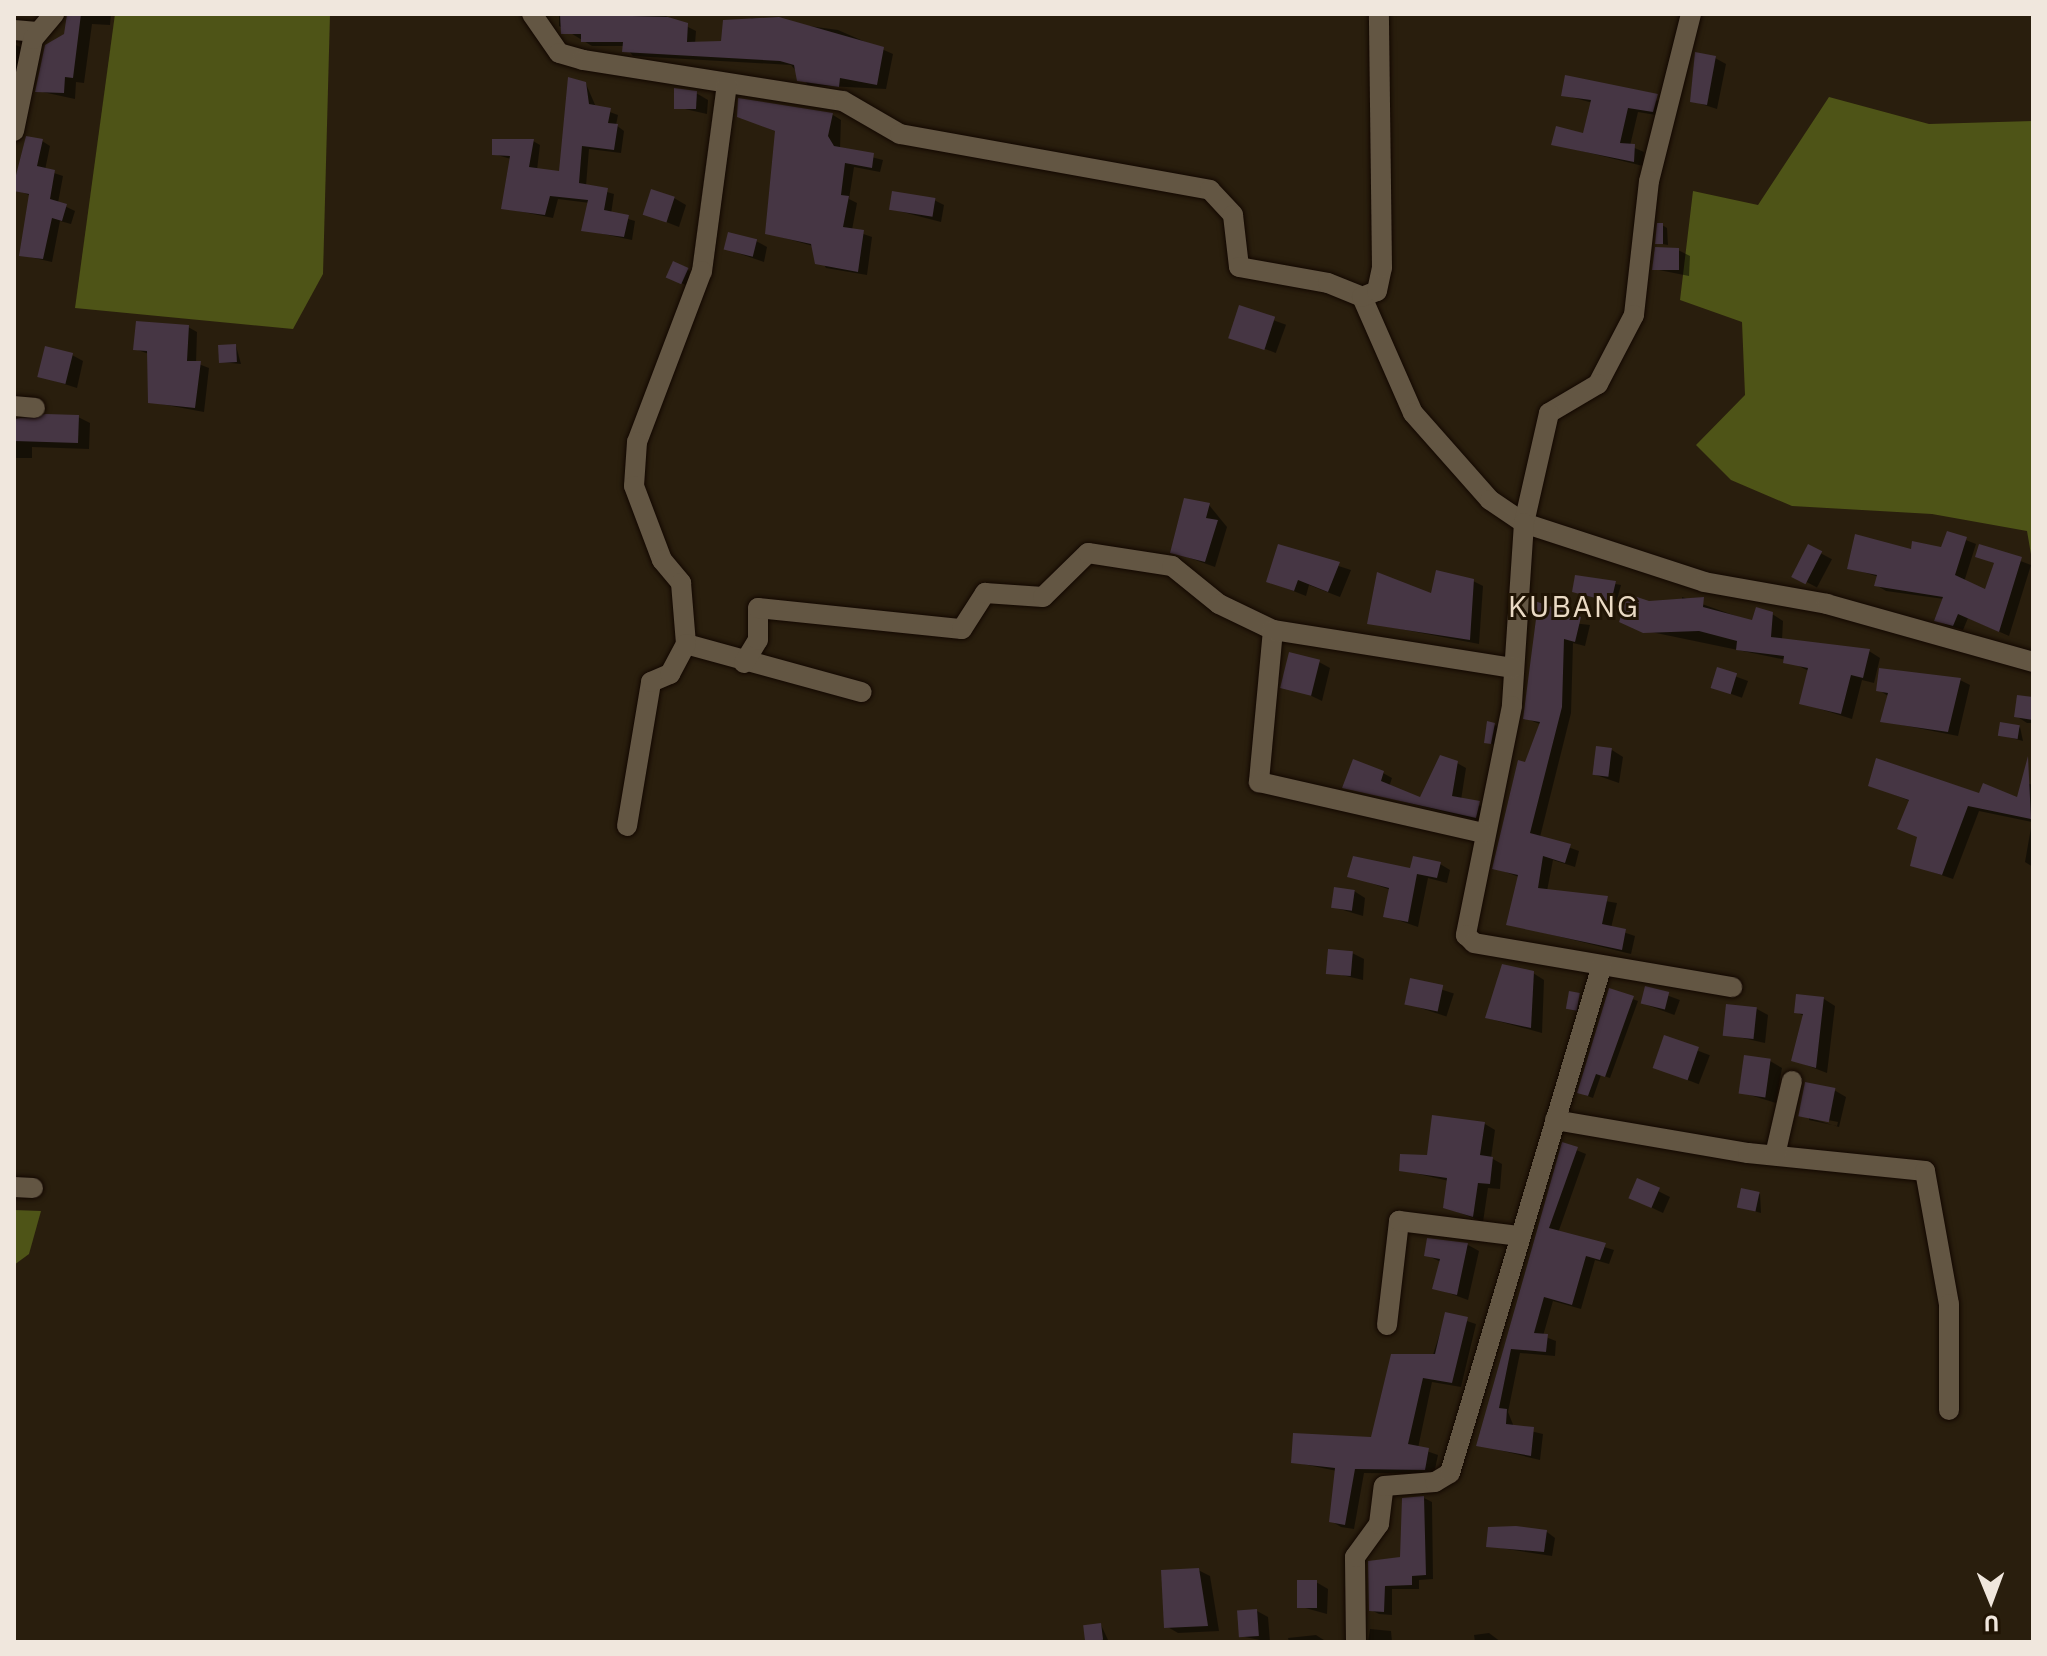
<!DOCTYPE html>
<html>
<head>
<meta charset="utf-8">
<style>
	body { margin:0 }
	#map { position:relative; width:2047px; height:1656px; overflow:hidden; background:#291e0d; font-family:"IBM Plex Sans",sans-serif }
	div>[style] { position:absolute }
	.forest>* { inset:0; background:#4e5417 }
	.shadow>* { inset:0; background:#0007; transform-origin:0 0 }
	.building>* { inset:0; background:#463644; transform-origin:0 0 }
	.roads { filter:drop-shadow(0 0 2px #120700) drop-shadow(0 0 2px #120700) }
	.street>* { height:20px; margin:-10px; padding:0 10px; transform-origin:10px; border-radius:10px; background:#635643 }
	span { translate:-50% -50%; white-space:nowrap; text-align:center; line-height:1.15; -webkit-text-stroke:6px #201404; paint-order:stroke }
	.quarter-label { font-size:30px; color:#eadac4; letter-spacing:2px }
	.frame { position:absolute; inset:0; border:16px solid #f0e7dd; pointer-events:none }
	.north { position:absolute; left:1951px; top:1560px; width:80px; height:80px; -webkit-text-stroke:6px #201404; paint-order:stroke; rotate:179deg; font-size:22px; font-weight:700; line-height:32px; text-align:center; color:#f0e7dd }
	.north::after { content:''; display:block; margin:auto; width:28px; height:36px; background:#f0e7dd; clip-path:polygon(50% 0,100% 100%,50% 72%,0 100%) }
</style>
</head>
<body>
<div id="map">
	<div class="forest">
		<i style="clip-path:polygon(115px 14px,330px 14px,323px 274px,293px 329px,75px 308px)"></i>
		<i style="clip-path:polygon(1829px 97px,1929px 124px,2033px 121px,2033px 566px,2027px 531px,1932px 514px,1792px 506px,1731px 480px,1696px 445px,1745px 395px,1742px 322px,1680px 300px,1693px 191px,1758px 205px)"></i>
		<i style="clip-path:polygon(14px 1210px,41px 1211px,29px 1254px,14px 1265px)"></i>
	</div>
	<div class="shadow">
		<i style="clip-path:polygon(67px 14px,111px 14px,110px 25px,92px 24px,84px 83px,76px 82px,75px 99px,38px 91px,66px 35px)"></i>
		<i style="clip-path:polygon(559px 14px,662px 14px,696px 31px,695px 44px,723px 43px,752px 18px,838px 30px,893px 54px,886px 89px,808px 85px,791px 65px,633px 56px,625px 46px,592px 46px,559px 26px)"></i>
		<i style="clip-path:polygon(14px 44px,29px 51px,14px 91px)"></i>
		<i style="clip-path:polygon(1715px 58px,1726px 64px,1717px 109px,1692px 101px)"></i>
		<i style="clip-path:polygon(586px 84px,596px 107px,618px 115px,616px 125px,624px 131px,621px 153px,589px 149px,586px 186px,614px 194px,611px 214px,635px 221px,632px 240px,584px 230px,590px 203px,558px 199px,553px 218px,503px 208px,511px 159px,494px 154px,533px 141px,540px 145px,537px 170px,561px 173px)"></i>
		<i style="clip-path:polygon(696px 93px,708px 100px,707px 114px,676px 107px)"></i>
		<i style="clip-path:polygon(1564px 95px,1666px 101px,1662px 116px,1638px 112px,1630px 146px,1644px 152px,1643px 166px,1553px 144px,1584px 136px,1593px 103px)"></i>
		<i style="clip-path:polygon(833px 115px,841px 120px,840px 149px,883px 160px,880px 172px,854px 167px,849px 199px,857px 203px,852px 230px,872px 237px,867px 275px,826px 268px,813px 246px,767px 233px,777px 132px,739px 116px)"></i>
		<i style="clip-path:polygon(42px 141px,50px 146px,45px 170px,63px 176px,58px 203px,75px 211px,71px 224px,60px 221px,52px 262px,21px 255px,31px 196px,15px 189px)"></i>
		<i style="clip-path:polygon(674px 198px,686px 205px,679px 227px,646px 214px)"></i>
		<i style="clip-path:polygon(934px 200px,944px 205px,941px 222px,891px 209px)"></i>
		<i style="clip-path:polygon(1662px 225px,1667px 228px,1668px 245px,1657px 243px)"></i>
		<i style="clip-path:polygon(756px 241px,767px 247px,764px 262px,726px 249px)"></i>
		<i style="clip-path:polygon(1678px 250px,1690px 256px,1689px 276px,1654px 269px)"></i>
		<i style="clip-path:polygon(674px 263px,690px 271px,688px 286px,672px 279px)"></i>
		<i style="left:1240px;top:308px;width:49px;height:30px;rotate:20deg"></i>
		<i style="clip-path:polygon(188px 327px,197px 332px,196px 363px,209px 368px,204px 412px,150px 402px,149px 354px,135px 349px)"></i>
		<i style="clip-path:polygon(236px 346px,241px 364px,221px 362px)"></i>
		<i style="clip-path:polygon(72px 355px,83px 361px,77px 388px,39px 376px)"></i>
		<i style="clip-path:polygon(78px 417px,90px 423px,89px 449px,32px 447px,32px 458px,14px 458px,14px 418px)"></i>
		<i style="clip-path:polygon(1209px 505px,1227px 527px,1215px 567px,1173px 552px)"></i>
		<i style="clip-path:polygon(1948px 533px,1976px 544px,1964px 582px,1987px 591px,1996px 564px,1977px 556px,1981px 546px,2031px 565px,2009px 636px,1968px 618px,1963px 630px,1946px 625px,1936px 620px,1944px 599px,1886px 591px,1876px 585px,1879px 577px,1850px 568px,1943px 550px)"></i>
		<i style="clip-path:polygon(1279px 547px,1351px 570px,1340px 597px,1309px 585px,1306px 596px,1268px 581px)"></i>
		<i style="left:1809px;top:547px;width:26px;height:32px;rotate:28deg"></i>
		<i style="clip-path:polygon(1577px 577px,1621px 585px,1616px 603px,1579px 594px)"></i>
		<i style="clip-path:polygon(1473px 581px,1483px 586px,1479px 644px,1369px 623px)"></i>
		<i style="clip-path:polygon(1682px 597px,1753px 622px,1772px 614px,1783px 621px,1782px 640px,1869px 651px,1880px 658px,1874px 683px,1862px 680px,1852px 719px,1801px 703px,1809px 671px,1786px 660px,1632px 628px,1649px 603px,1682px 603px)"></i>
		<i style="clip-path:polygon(1538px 619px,1590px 625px,1585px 646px,1573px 643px,1571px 713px,1540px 837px,1579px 851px,1575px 867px,1553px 860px,1547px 891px,1617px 903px,1611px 928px,1635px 936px,1631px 954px,1508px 924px,1519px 877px,1495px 868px,1542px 725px,1525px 718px)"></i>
		<i style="clip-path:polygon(1319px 662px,1330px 668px,1322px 701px,1295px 688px)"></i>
		<i style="left:1718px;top:670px;width:32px;height:18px;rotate:20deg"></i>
		<i style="clip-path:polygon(1960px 680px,1970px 685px,1958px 736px,1882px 721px,1888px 696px,1879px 690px)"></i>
		<i style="clip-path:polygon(2033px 698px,2033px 723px,2027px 723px,2016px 716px)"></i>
		<i style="clip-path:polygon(1495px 725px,1500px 728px,1496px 745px,1486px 742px)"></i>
		<i style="clip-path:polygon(2020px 727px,2023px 741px,2000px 735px)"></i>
		<i style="clip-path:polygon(1612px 750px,1623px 757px,1619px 783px,1593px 774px)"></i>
		<i style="clip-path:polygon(1457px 763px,1466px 768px,1461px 800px,1488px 808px,1485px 822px,1344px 787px,1383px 773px,1392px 778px,1389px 787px,1421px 800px)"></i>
		<i style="clip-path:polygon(2023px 782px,2033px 785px,2033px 867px,2025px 862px,2032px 822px,1979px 811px,1953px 879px,1912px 865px,1919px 838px,1910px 801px,1870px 785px,2018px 800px)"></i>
		<i style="clip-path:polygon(1440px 864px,1450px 870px,1447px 883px,1428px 878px,1418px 927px,1386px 916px,1391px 890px,1350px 876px)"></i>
		<i style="clip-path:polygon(1354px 891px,1365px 898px,1363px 916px,1333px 907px)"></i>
		<i style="clip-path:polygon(1352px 953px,1364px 959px,1363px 980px,1329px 972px)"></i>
		<i style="clip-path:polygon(1533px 973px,1544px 980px,1542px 1033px,1487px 1018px)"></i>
		<i style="left:1412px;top:980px;width:44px;height:24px;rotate:18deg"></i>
		<i style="left:1647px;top:988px;width:35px;height:16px;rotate:20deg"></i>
		<i style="clip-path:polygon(1610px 991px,1638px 1001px,1610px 1078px,1601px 1075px,1593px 1098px,1585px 1095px)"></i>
		<i style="clip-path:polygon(1579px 995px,1580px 1012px,1567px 1008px)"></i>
		<i style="clip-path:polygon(1824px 999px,1835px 1006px,1827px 1073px,1793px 1060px,1804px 1016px,1796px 1012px)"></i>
		<i style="clip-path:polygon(1757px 1009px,1768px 1015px,1765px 1043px,1725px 1034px)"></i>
		<i style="left:1665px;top:1038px;width:48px;height:31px;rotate:21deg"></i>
		<i style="clip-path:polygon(1770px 1061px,1782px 1068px,1776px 1103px,1740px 1092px)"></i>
		<i style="clip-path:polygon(evenodd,1834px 1090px,1846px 1097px,1839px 1127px,1800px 1115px,1834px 1090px,1809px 1116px,1838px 1122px,1837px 1126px,1809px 1120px,1809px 1116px)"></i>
		<i style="clip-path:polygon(1485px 1124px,1495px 1130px,1491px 1158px,1502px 1164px,1500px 1189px,1488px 1188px,1483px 1222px,1445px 1207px,1449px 1181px,1401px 1170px)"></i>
		<i style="clip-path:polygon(1564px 1145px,1586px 1154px,1558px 1233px,1614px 1250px,1609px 1264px,1595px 1260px,1581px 1309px,1553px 1301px,1543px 1336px,1556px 1341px,1555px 1356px,1520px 1353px,1508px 1412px,1514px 1427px,1543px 1434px,1540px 1460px,1478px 1445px)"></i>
		<i style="clip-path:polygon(1638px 1181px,1670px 1197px,1663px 1213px,1642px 1203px)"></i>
		<i style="clip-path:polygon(1760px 1194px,1761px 1213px,1739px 1207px)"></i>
		<i style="clip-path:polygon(1468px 1245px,1479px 1251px,1468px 1300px,1435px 1288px,1441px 1262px,1426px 1255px)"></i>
		<i style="clip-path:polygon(1446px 1314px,1476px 1324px,1461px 1387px,1432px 1382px,1418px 1448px,1438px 1455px,1434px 1474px,1364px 1473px,1354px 1529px,1341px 1527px,1331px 1521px,1337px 1471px,1293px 1462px,1373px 1438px,1431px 1361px)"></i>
		<i style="clip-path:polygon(1424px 1498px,1432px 1502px,1433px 1579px,1419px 1580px,1419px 1589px,1392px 1589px,1392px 1615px,1379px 1614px,1371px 1610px,1402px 1558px)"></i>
		<i style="clip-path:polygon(1547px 1532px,1555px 1538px,1552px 1556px,1488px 1546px)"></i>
		<i style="clip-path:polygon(1198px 1570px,1210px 1576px,1219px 1631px,1178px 1633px,1166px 1626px)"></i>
		<i style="clip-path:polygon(1316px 1582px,1328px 1589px,1327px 1614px,1298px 1606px)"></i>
		<i style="clip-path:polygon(1257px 1611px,1268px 1617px,1270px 1642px,1240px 1636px)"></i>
		<i style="clip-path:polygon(1101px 1625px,1109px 1642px,1089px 1642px,1086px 1626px)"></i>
		<i style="clip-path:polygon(1370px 1629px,1391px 1631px,1392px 1642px,1368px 1642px)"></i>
		<i style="clip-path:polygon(1489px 1633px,1501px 1642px,1475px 1642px,1474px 1635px)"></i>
		<i style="clip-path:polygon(1316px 1635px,1327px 1642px,1289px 1642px,1288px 1638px)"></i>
	</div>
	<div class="building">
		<i style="clip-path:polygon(67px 14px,81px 14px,73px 78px,65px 77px,64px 93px,35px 92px,45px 45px,64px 34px)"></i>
		<i style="clip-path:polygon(560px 14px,668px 17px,688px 23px,687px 42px,721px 41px,723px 20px,779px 17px,884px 47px,877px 85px,840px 78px,839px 87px,797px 81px,794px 65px,780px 61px,622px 52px,623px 42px,581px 42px,581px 34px,561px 34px)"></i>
		<i style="clip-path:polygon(1695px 52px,1716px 56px,1707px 105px,1690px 102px)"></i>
		<i style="clip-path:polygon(1565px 75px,1658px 94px,1653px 112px,1628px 108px,1620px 143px,1635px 144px,1634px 162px,1551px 145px,1556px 126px,1583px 133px,1591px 100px,1561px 96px)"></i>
		<i style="clip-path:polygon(568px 77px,586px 82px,589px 104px,611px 108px,608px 123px,618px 124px,614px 150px,582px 146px,579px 183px,608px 188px,604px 210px,629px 215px,624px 237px,581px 231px,588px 200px,550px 196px,545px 215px,501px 209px,510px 156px,492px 155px,492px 139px,534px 139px,529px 167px,559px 171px)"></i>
		<i style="clip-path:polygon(674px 88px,697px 91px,696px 109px,674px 109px)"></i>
		<i style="clip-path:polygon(738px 98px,833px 113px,828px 136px,834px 146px,874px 153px,872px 168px,845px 163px,841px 195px,849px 196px,843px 227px,864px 230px,858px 272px,815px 264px,811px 244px,765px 234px,775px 131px,737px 117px)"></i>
		<i style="clip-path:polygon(26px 136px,43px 139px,37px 166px,55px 170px,50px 199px,67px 204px,62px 221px,52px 218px,43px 259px,19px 256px,29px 194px,14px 191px,14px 183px)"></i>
		<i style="left:651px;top:189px;width:25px;height:27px;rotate:18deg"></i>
		<i style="left:892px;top:191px;width:44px;height:19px;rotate:9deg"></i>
		<i style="clip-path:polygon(1657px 223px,1663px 223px,1663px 244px,1655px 244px)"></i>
		<i style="left:728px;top:232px;width:30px;height:18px;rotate:14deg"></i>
		<i style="clip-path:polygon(1655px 247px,1679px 248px,1679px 270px,1652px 270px)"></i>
		<i style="left:673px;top:261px;width:17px;height:18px;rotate:24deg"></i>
		<i style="left:1239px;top:305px;width:38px;height:35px;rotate:18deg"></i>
		<i style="clip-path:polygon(136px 321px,189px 325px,187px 361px,201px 361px,195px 408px,148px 403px,147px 351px,133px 350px)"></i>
		<i style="left:236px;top:344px;width:18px;height:18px;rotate:87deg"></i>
		<i style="left:45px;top:346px;width:29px;height:32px;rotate:14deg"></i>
		<i style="clip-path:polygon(46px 414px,79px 415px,78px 443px,14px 441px,14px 419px)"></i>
		<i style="clip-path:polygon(1184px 498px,1210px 503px,1206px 518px,1218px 520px,1205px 562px,1170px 553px)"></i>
		<i style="clip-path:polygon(1947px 531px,1967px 537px,1955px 575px,1985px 589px,1994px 563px,1975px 557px,1979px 544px,2022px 557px,1999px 632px,1958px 614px,1953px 626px,1934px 621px,1943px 597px,1874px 586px,1877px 575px,1847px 569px,1855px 534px,1911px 549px,1912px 541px,1941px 547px)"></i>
		<i style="clip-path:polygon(1278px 544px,1340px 562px,1328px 592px,1298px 580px,1294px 591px,1266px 582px)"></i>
		<i style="left:1808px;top:544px;width:16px;height:37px;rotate:27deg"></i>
		<i style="clip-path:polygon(1436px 570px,1474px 579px,1470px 640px,1367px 624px,1377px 572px,1431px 593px)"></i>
		<i style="clip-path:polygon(1575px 575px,1616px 581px,1611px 602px,1572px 592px)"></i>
		<i style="clip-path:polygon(1628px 594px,1649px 601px,1704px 597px,1703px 607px,1752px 620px,1756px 607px,1773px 612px,1771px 637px,1870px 649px,1863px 678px,1851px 675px,1841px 714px,1799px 704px,1808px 668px,1783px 663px,1784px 656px,1736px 650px,1737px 641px,1699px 631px,1643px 633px,1619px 622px)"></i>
		<i style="clip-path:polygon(1532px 600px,1581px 617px,1575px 642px,1564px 639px,1562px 707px,1530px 833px,1571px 844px,1565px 863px,1543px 856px,1538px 888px,1608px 896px,1602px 924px,1626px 929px,1622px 950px,1506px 925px,1518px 875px,1492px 869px,1518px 760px,1525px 762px,1540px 722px,1523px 719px,1536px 619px)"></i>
		<i style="left:1289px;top:652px;width:32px;height:37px;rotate:14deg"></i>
		<i style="left:1717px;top:667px;width:21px;height:22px;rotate:17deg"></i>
		<i style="clip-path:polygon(1879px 668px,1961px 678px,1948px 732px,1880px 722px,1888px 693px,1876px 691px)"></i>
		<i style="clip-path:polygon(2017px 695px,2033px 697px,2033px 720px,2014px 717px)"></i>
		<i style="clip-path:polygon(1487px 721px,1495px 723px,1491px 744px,1484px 743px)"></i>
		<i style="left:2000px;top:722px;width:20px;height:14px;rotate:9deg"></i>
		<i style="left:1596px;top:746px;width:16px;height:29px;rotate:7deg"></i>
		<i style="clip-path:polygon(1440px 755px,1458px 761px,1452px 796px,1480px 801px,1476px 818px,1342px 788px,1353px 759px,1384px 771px,1381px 781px,1420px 797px)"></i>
		<i style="clip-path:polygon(2028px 756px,2031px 819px,1968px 806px,1942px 875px,1910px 866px,1917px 837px,1897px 829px,1909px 800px,1868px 786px,1876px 758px,1979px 793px,1983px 783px,2017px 797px)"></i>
		<i style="clip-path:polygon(1353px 856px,1410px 868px,1413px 856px,1441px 862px,1437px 878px,1417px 874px,1408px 922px,1383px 917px,1389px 888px,1347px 877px)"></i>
		<i style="left:1334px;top:887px;width:21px;height:21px;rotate:8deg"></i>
		<i style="left:1328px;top:949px;width:25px;height:25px;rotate:5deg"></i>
		<i style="clip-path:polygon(1502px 964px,1534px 971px,1531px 1028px,1485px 1018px)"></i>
		<i style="left:1410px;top:978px;width:34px;height:27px;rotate:12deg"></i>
		<i style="left:1645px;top:986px;width:25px;height:18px;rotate:14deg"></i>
		<i style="clip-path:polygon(1609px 988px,1634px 996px,1605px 1077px,1596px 1074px,1588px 1096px,1577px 1093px)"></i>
		<i style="left:1569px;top:991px;width:11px;height:18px;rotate:10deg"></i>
		<i style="clip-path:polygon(1796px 994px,1824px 997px,1816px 1068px,1791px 1061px,1803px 1014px,1794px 1013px)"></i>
		<i style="left:1726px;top:1004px;width:31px;height:32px;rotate:6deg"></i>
		<i style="left:1664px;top:1035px;width:37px;height:35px;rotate:19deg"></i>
		<i style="left:1744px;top:1055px;width:27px;height:39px;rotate:8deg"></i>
		<i style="left:1805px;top:1082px;width:31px;height:35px;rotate:11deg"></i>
		<i style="clip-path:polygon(1432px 1115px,1485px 1122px,1480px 1155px,1493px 1157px,1490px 1184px,1478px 1183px,1473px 1217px,1443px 1208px,1447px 1178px,1399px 1171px,1400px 1154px,1427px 1155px)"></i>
		<i style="clip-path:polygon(1562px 1142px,1578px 1147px,1549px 1228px,1606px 1243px,1600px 1260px,1586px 1256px,1572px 1305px,1544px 1297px,1534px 1333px,1548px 1334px,1546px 1352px,1511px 1349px,1499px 1408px,1507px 1409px,1506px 1424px,1534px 1427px,1531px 1456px,1476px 1446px)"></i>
		<i style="left:1637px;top:1178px;width:25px;height:22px;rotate:23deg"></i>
		<i style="left:1741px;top:1188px;width:19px;height:20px;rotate:12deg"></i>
		<i style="clip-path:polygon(1427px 1238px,1468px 1243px,1457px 1295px,1432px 1289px,1440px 1259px,1424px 1256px)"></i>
		<i style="clip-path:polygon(1445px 1312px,1468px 1317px,1452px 1383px,1423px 1378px,1408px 1444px,1429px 1448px,1425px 1470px,1355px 1469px,1345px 1525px,1329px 1522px,1335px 1468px,1291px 1463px,1293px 1433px,1371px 1437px,1391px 1354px,1435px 1354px)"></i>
		<i style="clip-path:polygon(1424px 1496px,1426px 1575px,1412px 1576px,1412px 1585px,1385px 1586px,1384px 1612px,1369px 1611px,1368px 1561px,1400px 1557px,1402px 1498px)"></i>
		<i style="clip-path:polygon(1516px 1526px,1547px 1530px,1544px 1552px,1486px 1547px,1488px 1527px)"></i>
		<i style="clip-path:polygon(1199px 1568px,1208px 1626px,1164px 1628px,1161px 1570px)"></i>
		<i style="left:1297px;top:1580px;width:20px;height:28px"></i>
		<i style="left:1257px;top:1609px;width:27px;height:20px;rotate:86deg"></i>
		<i style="left:1101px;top:1623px;width:17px;height:18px;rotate:83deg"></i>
	</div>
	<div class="roads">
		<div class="street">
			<i style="left:532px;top:14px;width:47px;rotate:55.3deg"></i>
			<i style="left:559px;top:53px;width:25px;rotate:16deg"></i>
			<i style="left:583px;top:60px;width:263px;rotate:9deg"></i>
			<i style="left:843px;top:101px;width:66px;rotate:30.1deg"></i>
			<i style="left:900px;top:134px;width:315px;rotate:10.2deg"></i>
			<i style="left:1210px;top:190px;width:34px;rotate:47deg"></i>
			<i style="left:1233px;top:215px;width:52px;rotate:83.4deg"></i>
			<i style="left:1239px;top:267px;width:90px;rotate:10.2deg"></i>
			<i style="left:1328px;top:283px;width:37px;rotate:22deg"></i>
			<i style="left:1362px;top:297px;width:127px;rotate:66.3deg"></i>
			<i style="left:1413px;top:413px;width:116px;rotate:48.5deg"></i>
			<i style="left:1490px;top:500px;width:41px;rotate:34.1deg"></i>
			<i style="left:1524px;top:523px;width:189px;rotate:18.1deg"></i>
			<i style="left:1704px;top:582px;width:125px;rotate:10.1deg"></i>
			<i style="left:1827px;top:604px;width:214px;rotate:15.7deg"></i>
			<i style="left:1691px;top:14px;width:172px;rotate:104.1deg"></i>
			<i style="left:1649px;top:181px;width:135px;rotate:96.4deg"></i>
			<i style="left:1634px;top:315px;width:78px;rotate:117.6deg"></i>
			<i style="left:1598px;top:384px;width:57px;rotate:149.4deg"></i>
			<i style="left:1549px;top:413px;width:113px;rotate:102.8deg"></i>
			<i style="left:1524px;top:523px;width:183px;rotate:93.8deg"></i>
			<i style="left:1512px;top:706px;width:234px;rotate:101.4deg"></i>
			<i style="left:1466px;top:935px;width:11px;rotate:45deg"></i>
			<i style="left:1474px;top:943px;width:262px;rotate:9.7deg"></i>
			<i style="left:14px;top:30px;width:23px;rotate:5deg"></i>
			<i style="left:727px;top:84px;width:189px;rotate:97.6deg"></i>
			<i style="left:702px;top:271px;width:183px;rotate:110.8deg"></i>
			<i style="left:637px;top:442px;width:44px;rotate:93.9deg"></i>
			<i style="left:634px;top:486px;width:79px;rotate:69.3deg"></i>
			<i style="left:662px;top:560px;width:30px;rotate:50deg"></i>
			<i style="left:681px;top:583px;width:61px;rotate:85.3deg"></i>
			<i style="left:686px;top:644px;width:182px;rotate:15.3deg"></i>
			<i style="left:14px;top:131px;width:94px;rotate:-78.3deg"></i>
			<i style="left:33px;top:39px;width:33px;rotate:-50deg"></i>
			<i style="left:1362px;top:297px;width:16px;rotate:-22deg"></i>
			<i style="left:1377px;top:291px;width:24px;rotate:-78deg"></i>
			<i style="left:1382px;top:268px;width:254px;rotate:-90.7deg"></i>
			<i style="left:14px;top:406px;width:21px;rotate:5deg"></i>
			<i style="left:1273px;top:630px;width:153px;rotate:95.3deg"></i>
			<i style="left:1259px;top:782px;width:230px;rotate:12.8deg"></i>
			<i style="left:744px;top:663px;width:27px;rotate:-59deg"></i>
			<i style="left:758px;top:640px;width:32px;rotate:-90deg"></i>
			<i style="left:758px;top:608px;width:205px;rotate:5.9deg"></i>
			<i style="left:962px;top:629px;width:43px;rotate:-57.4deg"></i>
			<i style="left:985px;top:593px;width:58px;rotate:3.9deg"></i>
			<i style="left:1043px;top:597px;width:63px;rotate:-44.4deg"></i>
			<i style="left:1088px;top:553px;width:85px;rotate:8.8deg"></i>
			<i style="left:1172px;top:566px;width:60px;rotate:39deg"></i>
			<i style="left:1219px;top:604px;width:60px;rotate:25.7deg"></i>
			<i style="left:1273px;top:630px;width:243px;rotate:9deg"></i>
			<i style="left:627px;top:826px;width:146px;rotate:-80.5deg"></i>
			<i style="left:651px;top:682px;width:21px;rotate:-23deg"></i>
			<i style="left:670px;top:674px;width:34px;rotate:-62deg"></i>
			<i style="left:1555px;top:1120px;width:196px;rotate:9.7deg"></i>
			<i style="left:1748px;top:1153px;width:178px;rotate:5.8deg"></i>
			<i style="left:1925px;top:1171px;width:135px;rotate:79.8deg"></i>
			<i style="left:1949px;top:1304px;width:106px;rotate:90deg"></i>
			<i style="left:1775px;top:1155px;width:76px;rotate:-77.1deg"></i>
			<i style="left:14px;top:1187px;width:19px;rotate:3deg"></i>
			<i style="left:1387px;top:1325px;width:105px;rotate:-83.4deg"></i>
			<i style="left:1399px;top:1221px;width:122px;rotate:7.1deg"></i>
			<i style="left:1356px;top:1642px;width:85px;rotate:-90.7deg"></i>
			<i style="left:1355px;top:1557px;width:41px;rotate:-54deg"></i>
			<i style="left:1379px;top:1524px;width:38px;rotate:-83deg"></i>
			<i style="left:1384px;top:1486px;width:51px;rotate:-4.5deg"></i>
			<i style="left:1435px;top:1482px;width:17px;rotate:-31deg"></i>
			<i style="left:1450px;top:1473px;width:530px;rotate:-73.34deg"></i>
		</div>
	</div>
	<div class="quarter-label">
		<span style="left:1574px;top:606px">KUBANG</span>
	</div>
	<div class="frame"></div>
	<div class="north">U</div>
</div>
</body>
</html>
